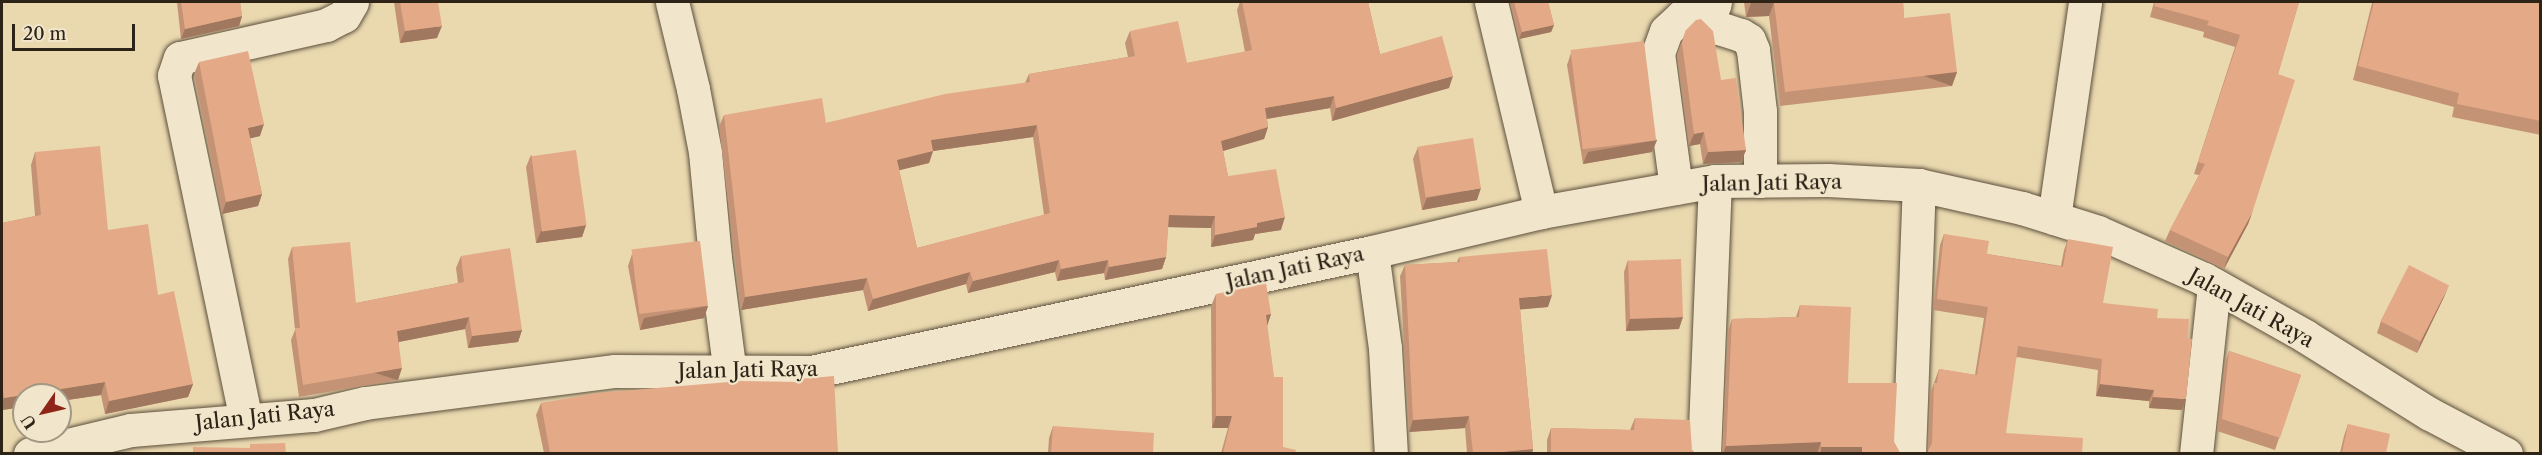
<!DOCTYPE html>
<html>
<head>
<meta charset="utf-8">
<style>
	body { margin:0 }
	#map { position:relative; width:2542px; height:455px; overflow:hidden; background:#ead8af; font-family:"Libre Caslon Text",serif }
	div>[style] { position:absolute }
	.roads { filter:drop-shadow(0 0 2px #5c503d) drop-shadow(0 0 2px #5c503d) }
	.minor>* { height:33px; margin:-16.5px; padding:0 16.5px; transform-origin:16.5px; border-radius:16.5px; background:#f1e6cb }
	.wall>* { inset:0; background:#c49275 }
	.shaded-wall>* { inset:0; background:#a0775f; transform-origin:0 0 }
	.building>* { inset:0; background:#e4aa88; transform-origin:0 0 }
	span { translate:-50% -50%; white-space:nowrap; text-align:center; line-height:1.15; -webkit-text-stroke:4.5px #f1e6cb; paint-order:stroke }
	.street-label { font-size:21px; color:#2d2317 }
	.frame { position:absolute; inset:0; border:3px solid #2d2317; pointer-events:none }
	.north { position:absolute; left:12px; top:383px; width:60px; height:60px; box-sizing:border-box; background:#f1e6cb; border:2px solid #a39883; border-radius:50%; rotate:236deg; font-size:16px; font-weight:700; line-height:24px; text-align:center; color:#2d2317 }
	.north::after { content:''; display:block; margin:auto; width:21px; height:27px; background:#8f2418; clip-path:polygon(50% 0,100% 100%,50% 72%,0 100%) }
	.scale { position:absolute; left:12px; top:24px; width:123px; height:27px; box-sizing:border-box; border:3px solid #2d2317; border-top:0; padding-left:8px; font-size:18px; line-height:21px; white-space:nowrap; color:#2d2317; -webkit-text-stroke:4px #f1e6cb; paint-order:stroke }
</style>
</head>
<body>
<div id="map">
	<div class="roads">
		<div class="minor">
			<i style="left:672px;top:2px;width:89px;rotate:76.4deg"></i>
			<i style="left:693px;top:89px;width:64px;rotate:79.2deg"></i>
			<i style="left:705px;top:152px;width:106px;rotate:84.6deg"></i>
			<i style="left:715px;top:258px;width:116px;rotate:82.6deg"></i>
			<i style="left:1491px;top:2px;width:216px;rotate:76.6deg"></i>
			<i style="left:1715px;top:2px;width:14px;rotate:111deg"></i>
			<i style="left:1710px;top:15px;width:9px;rotate:69deg"></i>
			<i style="left:1713px;top:23px;width:8px;rotate:40deg"></i>
			<i style="left:1719px;top:28px;width:23px;rotate:18deg"></i>
			<i style="left:1741px;top:35px;width:9px;rotate:32deg"></i>
			<i style="left:1749px;top:40px;width:11px;rotate:68deg"></i>
			<i style="left:1753px;top:50px;width:61px;rotate:83.5deg"></i>
			<i style="left:1760px;top:111px;width:70px;rotate:90deg"></i>
			<i style="left:1676px;top:188px;width:136px;rotate:-97.6deg"></i>
			<i style="left:1658px;top:53px;width:23px;rotate:-70deg"></i>
			<i style="left:1666px;top:31px;width:22px;rotate:-43deg"></i>
			<i style="left:1682px;top:16px;width:34px;rotate:-19deg"></i>
			<i style="left:2054px;top:218px;width:218px;rotate:-81.8deg"></i>
			<i style="left:1372px;top:252px;width:97px;rotate:82.3deg"></i>
			<i style="left:1385px;top:348px;width:106px;rotate:86.8deg"></i>
			<i style="left:246px;top:420px;width:352px;rotate:-101.8deg"></i>
			<i style="left:174px;top:75px;width:18px;rotate:-71deg"></i>
			<i style="left:180px;top:58px;width:150px;rotate:-12.7deg"></i>
			<i style="left:326px;top:25px;width:20px;rotate:-27deg"></i>
			<i style="left:344px;top:16px;width:16px;rotate:-60deg"></i>
			<i style="left:30px;top:454px;width:104px;rotate:-13.4deg"></i>
			<i style="left:131px;top:430px;width:184px;rotate:-4.7deg"></i>
			<i style="left:314px;top:415px;width:52px;rotate:-13.2deg"></i>
			<i style="left:365px;top:403px;width:252px;rotate:-7.3deg"></i>
			<i style="left:615px;top:371px;width:196px;rotate:0.3deg"></i>
			<i style="left:811px;top:372px;width:574px;rotate:-12.07deg"></i>
			<i style="left:1372px;top:252px;width:174px;rotate:-13.3deg"></i>
			<i style="left:1541px;top:212px;width:177px;rotate:-10.1deg"></i>
			<i style="left:1715px;top:181px;width:113px;rotate:-0.5deg"></i>
			<i style="left:1828px;top:180px;width:91px;rotate:3.1deg"></i>
			<i style="left:1919px;top:185px;width:106px;rotate:12.6deg"></i>
			<i style="left:2022px;top:208px;width:80px;rotate:17.5deg"></i>
			<i style="left:2098px;top:232px;width:116px;rotate:23.9deg"></i>
			<i style="left:2204px;top:279px;width:116px;rotate:29.4deg"></i>
			<i style="left:2305px;top:336px;width:147px;rotate:32deg"></i>
			<i style="left:2430px;top:414px;width:86px;rotate:27.8deg"></i>
			<i style="left:1704px;top:454px;width:273px;rotate:-87.7deg"></i>
			<i style="left:1909px;top:454px;width:269px;rotate:-87.9deg"></i>
			<i style="left:2196px;top:454px;width:170px;rotate:-83.9deg"></i>
		</div>
	</div>
	<div class="wall">
		<i style="clip-path:polygon(177px 2px,240px 2px,242px 16px,239px 26px,181px 39px)"></i>
		<i style="clip-path:polygon(394px 2px,438px 2px,437px 38px,400px 43px)"></i>
		<i style="clip-path:polygon(evenodd,1240px 2px,1368px 2px,1380px 54px,1449px 88px,1332px 121px,1330px 108px,1267px 119px,1268px 127px,1264px 139px,1223px 151px,1228px 176px,1281px 230px,1255px 234px,1253px 240px,1211px 247px,1211px 228px,1168px 227px,1166px 257px,1162px 269px,1105px 280px,1104px 273px,1057px 281px,1055px 272px,968px 293px,966px 284px,868px 311px,863px 290px,741px 310px,719px 127px,724px 115px,826px 123px,1025px 83px,1029px 74px,1128px 57px,1125px 43px,1130px 31px,1187px 63px,1245px 52px,1237px 10px,1240px 2px,1033px 137px,1044px 215px,917px 248px,899px 170px,929px 163px,933px 151px,1033px 137px)"></i>
		<i style="clip-path:polygon(1510px 2px,1548px 2px,1554px 25px,1551px 32px,1519px 39px)"></i>
		<i style="clip-path:polygon(1744px 2px,1903px 2px,1904px 18px,1957px 72px,1952px 86px,1780px 106px,1769px 16px,1746px 17px)"></i>
		<i style="clip-path:polygon(2154px 2px,2299px 2px,2278px 74px,2252px 213px,2248px 224px,2224px 269px,2165px 241px,2170px 230px,2199px 175px,2194px 174px,2235px 47px,2203px 37px,2204px 32px,2150px 17px)"></i>
		<i style="clip-path:polygon(2367px 2px,2541px 2px,2541px 135px,2452px 117px,2454px 107px,2353px 80px,2372px 3px)"></i>
		<i style="clip-path:polygon(1686px 30px,1721px 80px,1746px 150px,1741px 162px,1703px 164px,1700px 144px,1689px 146px,1677px 55px)"></i>
		<i style="clip-path:polygon(1571px 53px,1657px 140px,1652px 152px,1583px 164px,1567px 65px)"></i>
		<i style="clip-path:polygon(199px 62px,260px 136px,250px 138px,262px 194px,258px 206px,222px 214px,194px 74px)"></i>
		<i style="clip-path:polygon(1418px 147px,1477px 200px,1422px 210px,1413px 159px)"></i>
		<i style="clip-path:polygon(35px 152px,108px 230px,158px 295px,193px 384px,188px 397px,105px 414px,101px 395px,2px 410px,2px 223px,35px 216px,31px 165px)"></i>
		<i style="clip-path:polygon(531px 155px,586px 225px,582px 237px,536px 243px,526px 167px)"></i>
		<i style="clip-path:polygon(1944px 234px,1987px 254px,2061px 266px,2064px 250px,2068px 239px,2103px 303px,2157px 318px,2182px 410px,2149px 408px,2149px 401px,2096px 396px,2098px 370px,2017px 357px,1928px 451px,1930px 394px,1939px 369px,1975px 375px,1984px 318px,1933px 310px,1940px 245px)"></i>
		<i style="clip-path:polygon(292px 247px,356px 303px,458px 283px,456px 268px,461px 256px,522px 330px,518px 342px,468px 348px,465px 329px,399px 342px,398px 380px,299px 397px,291px 340px,295px 330px,288px 259px)"></i>
		<i style="clip-path:polygon(632px 254px,708px 306px,704px 318px,640px 330px,628px 266px)"></i>
		<i style="clip-path:polygon(1459px 257px,1548px 307px,1520px 309px,1533px 449px,1532px 453px,1467px 453px,1465px 428px,1409px 432px,1400px 276px,1405px 265px,1457px 262px)"></i>
		<i style="clip-path:polygon(1628px 260px,1679px 329px,1626px 331px,1624px 272px)"></i>
		<i style="clip-path:polygon(1216px 294px,1271px 314px,1267px 326px,1283px 447px,1295px 453px,1221px 453px,1228px 428px,1212px 428px,1211px 306px)"></i>
		<i style="clip-path:polygon(2444px 297px,2417px 353px,2377px 333px,2381px 321px)"></i>
		<i style="clip-path:polygon(1800px 305px,1848px 383px,1894px 442px,1900px 453px,1722px 453px,1728px 331px,1732px 319px,1796px 317px)"></i>
		<i style="clip-path:polygon(2229px 351px,2301px 375px,2275px 450px,2217px 431px,2225px 363px)"></i>
		<i style="clip-path:polygon(799px 379px,838px 453px,544px 453px,536px 415px,541px 403px,798px 382px)"></i>
		<i style="clip-path:polygon(1635px 418px,1692px 450px,1695px 453px,1547px 453px,1547px 440px,1551px 428px,1630px 430px)"></i>
		<i style="clip-path:polygon(2348px 424px,2386px 453px,2340px 453px,2344px 436px)"></i>
		<i style="clip-path:polygon(1053px 426px,1153px 453px,1048px 453px,1049px 438px)"></i>
	</div>
	<div class="shaded-wall">
		<i style="clip-path:polygon(1774px 2px,1769px 16px,1746px 17px,1751px 3px)"></i>
		<i style="clip-path:polygon(242px 16px,239px 26px,181px 39px,185px 29px)"></i>
		<i style="clip-path:polygon(1554px 25px,1551px 32px,1519px 39px,1522px 32px)"></i>
		<i style="clip-path:polygon(442px 26px,437px 38px,400px 43px,405px 31px)"></i>
		<i style="left:1957px;top:72px;width:15px;height:173px;rotate:110deg"></i>
		<i style="clip-path:polygon(1453px 76px,1449px 88px,1332px 121px,1336px 108px)"></i>
		<i style="clip-path:polygon(1334px 96px,1330px 108px,1260px 120px,1265px 108px)"></i>
		<i style="clip-path:polygon(264px 124px,260px 136px,244px 140px,248px 128px)"></i>
		<i style="clip-path:polygon(1037px 125px,1033px 137px,933px 151px,929px 163px,892px 172px,897px 160px,931px 140px)"></i>
		<i style="clip-path:polygon(1268px 127px,1264px 139px,1216px 153px,1221px 141px)"></i>
		<i style="clip-path:polygon(1704px 132px,1700px 144px,1689px 146px,1694px 134px)"></i>
		<i style="clip-path:polygon(1657px 140px,1652px 152px,1583px 164px,1588px 152px)"></i>
		<i style="clip-path:polygon(1746px 150px,1741px 162px,1703px 164px,1708px 152px)"></i>
		<i style="clip-path:polygon(1481px 188px,1477px 200px,1422px 210px,1427px 198px)"></i>
		<i style="clip-path:polygon(262px 194px,258px 206px,222px 214px,226px 202px)"></i>
		<i style="clip-path:polygon(2252px 213px,2248px 224px,2224px 269px,2228px 257px)"></i>
		<i style="clip-path:polygon(1169px 215px,1215px 216px,1211px 228px,1164px 227px)"></i>
		<i style="clip-path:polygon(1285px 217px,1281px 230px,1255px 234px,1253px 240px,1211px 247px,1215px 235px,1257px 223px)"></i>
		<i style="clip-path:polygon(586px 225px,582px 237px,536px 243px,541px 231px)"></i>
		<i style="clip-path:polygon(1166px 257px,1162px 269px,1105px 280px,1109px 267px)"></i>
		<i style="clip-path:polygon(1059px 260px,1055px 272px,968px 293px,973px 281px)"></i>
		<i style="clip-path:polygon(1108px 260px,1104px 273px,1057px 281px,1061px 269px)"></i>
		<i style="clip-path:polygon(970px 272px,966px 284px,868px 311px,873px 299px)"></i>
		<i style="clip-path:polygon(867px 278px,863px 290px,741px 310px,745px 297px)"></i>
		<i style="clip-path:polygon(2449px 285px,2444px 297px,2417px 353px,2421px 341px)"></i>
		<i style="clip-path:polygon(1552px 295px,1548px 307px,1515px 310px,1519px 298px)"></i>
		<i style="clip-path:polygon(708px 306px,704px 318px,640px 330px,644px 318px)"></i>
		<i style="clip-path:polygon(1271px 314px,1267px 326px,1266px 315px)"></i>
		<i style="clip-path:polygon(469px 317px,465px 329px,393px 343px,397px 331px)"></i>
		<i style="clip-path:polygon(1683px 317px,1679px 329px,1626px 331px,1630px 319px)"></i>
		<i style="clip-path:polygon(522px 330px,518px 342px,468px 348px,472px 336px)"></i>
		<i style="left:402px;top:368px;width:13px;height:100px;rotate:108deg"></i>
		<i style="clip-path:polygon(105px 382px,101px 395px,60px 401px,60px 395px,24px 395px,24px 407px,2px 410px,2px 405px,4px 398px)"></i>
		<i style="clip-path:polygon(193px 384px,188px 397px,105px 414px,109px 401px)"></i>
		<i style="clip-path:polygon(2100px 384px,2154px 390px,2149px 401px,2096px 396px)"></i>
		<i style="clip-path:polygon(2153px 397px,2186px 399px,2182px 410px,2149px 408px)"></i>
		<i style="clip-path:polygon(1216px 416px,1232px 416px,1228px 428px,1212px 428px)"></i>
		<i style="clip-path:polygon(1469px 416px,1465px 428px,1409px 432px,1413px 420px)"></i>
		<i style="clip-path:polygon(1821px 442px,1817px 453px,1723px 453px,1726px 446px)"></i>
		<i style="left:1821px;top:447px;width:41px;height:6px"></i>
		<i style="clip-path:polygon(1533px 449px,1532px 453px,1491px 453px)"></i>
	</div>
	<div class="building">
		<i style="clip-path:polygon(181px 2px,240px 2px,242px 16px,185px 29px)"></i>
		<i style="clip-path:polygon(400px 2px,438px 2px,442px 26px,405px 31px)"></i>
		<i style="clip-path:polygon(evenodd,1242px 2px,1368px 2px,1380px 54px,1442px 36px,1453px 76px,1336px 108px,1334px 96px,1265px 108px,1268px 127px,1221px 141px,1228px 176px,1276px 169px,1285px 217px,1257px 223px,1257px 227px,1215px 235px,1215px 216px,1169px 215px,1166px 257px,1109px 267px,1108px 260px,1061px 269px,1059px 260px,973px 281px,970px 272px,873px 299px,867px 278px,745px 297px,724px 115px,822px 98px,826px 123px,945px 94px,1030px 82px,1029px 74px,1135px 56px,1130px 31px,1178px 21px,1187px 63px,1252px 50px,1242px 2px,1037px 125px,1050px 213px,917px 248px,897px 160px,933px 151px,931px 140px,1037px 125px)"></i>
		<i style="clip-path:polygon(1514px 2px,1548px 2px,1554px 25px,1522px 32px)"></i>
		<i style="clip-path:polygon(1751px 2px,1903px 2px,1904px 18px,1950px 13px,1957px 72px,1785px 92px,1774px 2px,1751px 3px)"></i>
		<i style="clip-path:polygon(2155px 2px,2299px 2px,2278px 74px,2295px 80px,2252px 213px,2228px 257px,2170px 230px,2205px 164px,2198px 162px,2240px 35px,2207px 25px,2209px 21px,2154px 6px)"></i>
		<i style="clip-path:polygon(2374px 2px,2541px 2px,2541px 121px,2457px 104px,2459px 93px,2358px 66px)"></i>
		<i style="clip-path:polygon(1701px 19px,1713px 31px,1721px 80px,1736px 78px,1746px 150px,1708px 152px,1704px 132px,1694px 134px,1682px 43px,1686px 30px,1696px 20px)"></i>
		<i style="left:1644px;top:41px;width:100px;height:74px;rotate:83deg"></i>
		<i style="clip-path:polygon(248px 51px,264px 124px,248px 128px,262px 194px,226px 202px,199px 62px)"></i>
		<i style="left:1473px;top:138px;width:51px;height:56px;rotate:81deg"></i>
		<i style="clip-path:polygon(100px 146px,108px 230px,148px 224px,158px 295px,174px 291px,193px 384px,109px 401px,105px 382px,4px 398px,2px 384px,2px 223px,41px 215px,35px 152px)"></i>
		<i style="left:576px;top:150px;width:76px;height:45px;rotate:82deg"></i>
		<i style="clip-path:polygon(1944px 234px,1989px 241px,1987px 254px,2063px 267px,2068px 239px,2113px 247px,2103px 303px,2158px 309px,2157px 318px,2189px 319px,2188px 338px,2192px 339px,2186px 399px,2153px 397px,2154px 390px,2100px 384px,2102px 359px,2018px 346px,2006px 433px,2083px 438px,2082px 453px,1927px 453px,1932px 443px,1934px 383px,1937px 383px,1939px 369px,1977px 375px,1988px 307px,1937px 299px)"></i>
		<i style="left:700px;top:241px;width:65px;height:69px;rotate:83deg"></i>
		<i style="clip-path:polygon(350px 242px,356px 303px,464px 282px,461px 256px,510px 248px,522px 330px,472px 336px,469px 317px,397px 331px,402px 368px,303px 385px,295px 328px,300px 328px,292px 247px)"></i>
		<i style="clip-path:polygon(1547px 249px,1552px 295px,1519px 298px,1533px 449px,1491px 453px,1473px 453px,1469px 416px,1413px 420px,1405px 265px,1460px 262px,1459px 257px)"></i>
		<i style="left:1681px;top:259px;width:58px;height:53px;rotate:88deg"></i>
		<i style="left:2409px;top:265px;width:45px;height:63px;rotate:27deg"></i>
		<i style="clip-path:polygon(1266px 283px,1271px 314px,1266px 315px,1274px 377px,1283px 377px,1283px 447px,1296px 450px,1295px 453px,1223px 453px,1232px 416px,1216px 416px,1216px 294px)"></i>
		<i style="clip-path:polygon(1800px 305px,1851px 307px,1848px 383px,1897px 383px,1894px 442px,1900px 453px,1862px 453px,1862px 447px,1821px 447px,1821px 442px,1726px 446px,1732px 319px,1799px 317px)"></i>
		<i style="clip-path:polygon(2229px 351px,2301px 375px,2280px 438px,2222px 419px)"></i>
		<i style="clip-path:polygon(834px 376px,838px 453px,550px 453px,541px 403px,597px 393px,741px 381px,799px 382px,799px 379px)"></i>
		<i style="clip-path:polygon(1635px 418px,1690px 420px,1692px 450px,1695px 453px,1551px 453px,1551px 428px,1634px 430px)"></i>
		<i style="clip-path:polygon(2348px 424px,2390px 434px,2386px 453px,2342px 453px)"></i>
		<i style="clip-path:polygon(1053px 426px,1154px 433px,1153px 453px,1051px 453px)"></i>
		<i style="clip-path:polygon(285px 443px,286px 453px,193px 453px,193px 447px,250px 448px,250px 444px)"></i>
	</div>
	<div class="street-label">
		<span style="left:1772px;top:183px;rotate:-1deg">Jalan Jati Raya</span>
		<span style="left:1295px;top:268px;rotate:-12deg">Jalan Jati Raya</span>
		<span style="left:2251px;top:308px;rotate:29deg">Jalan Jati Raya</span>
		<span style="left:748px;top:370px;rotate:-1deg">Jalan Jati Raya</span>
		<span style="left:265px;top:416px;rotate:-6deg">Jalan Jati Raya</span>
	</div>
	<div class="frame"></div>
	<div class="north">U</div>
	<div class="scale">20 m</div>
</div>
</body>
</html>
